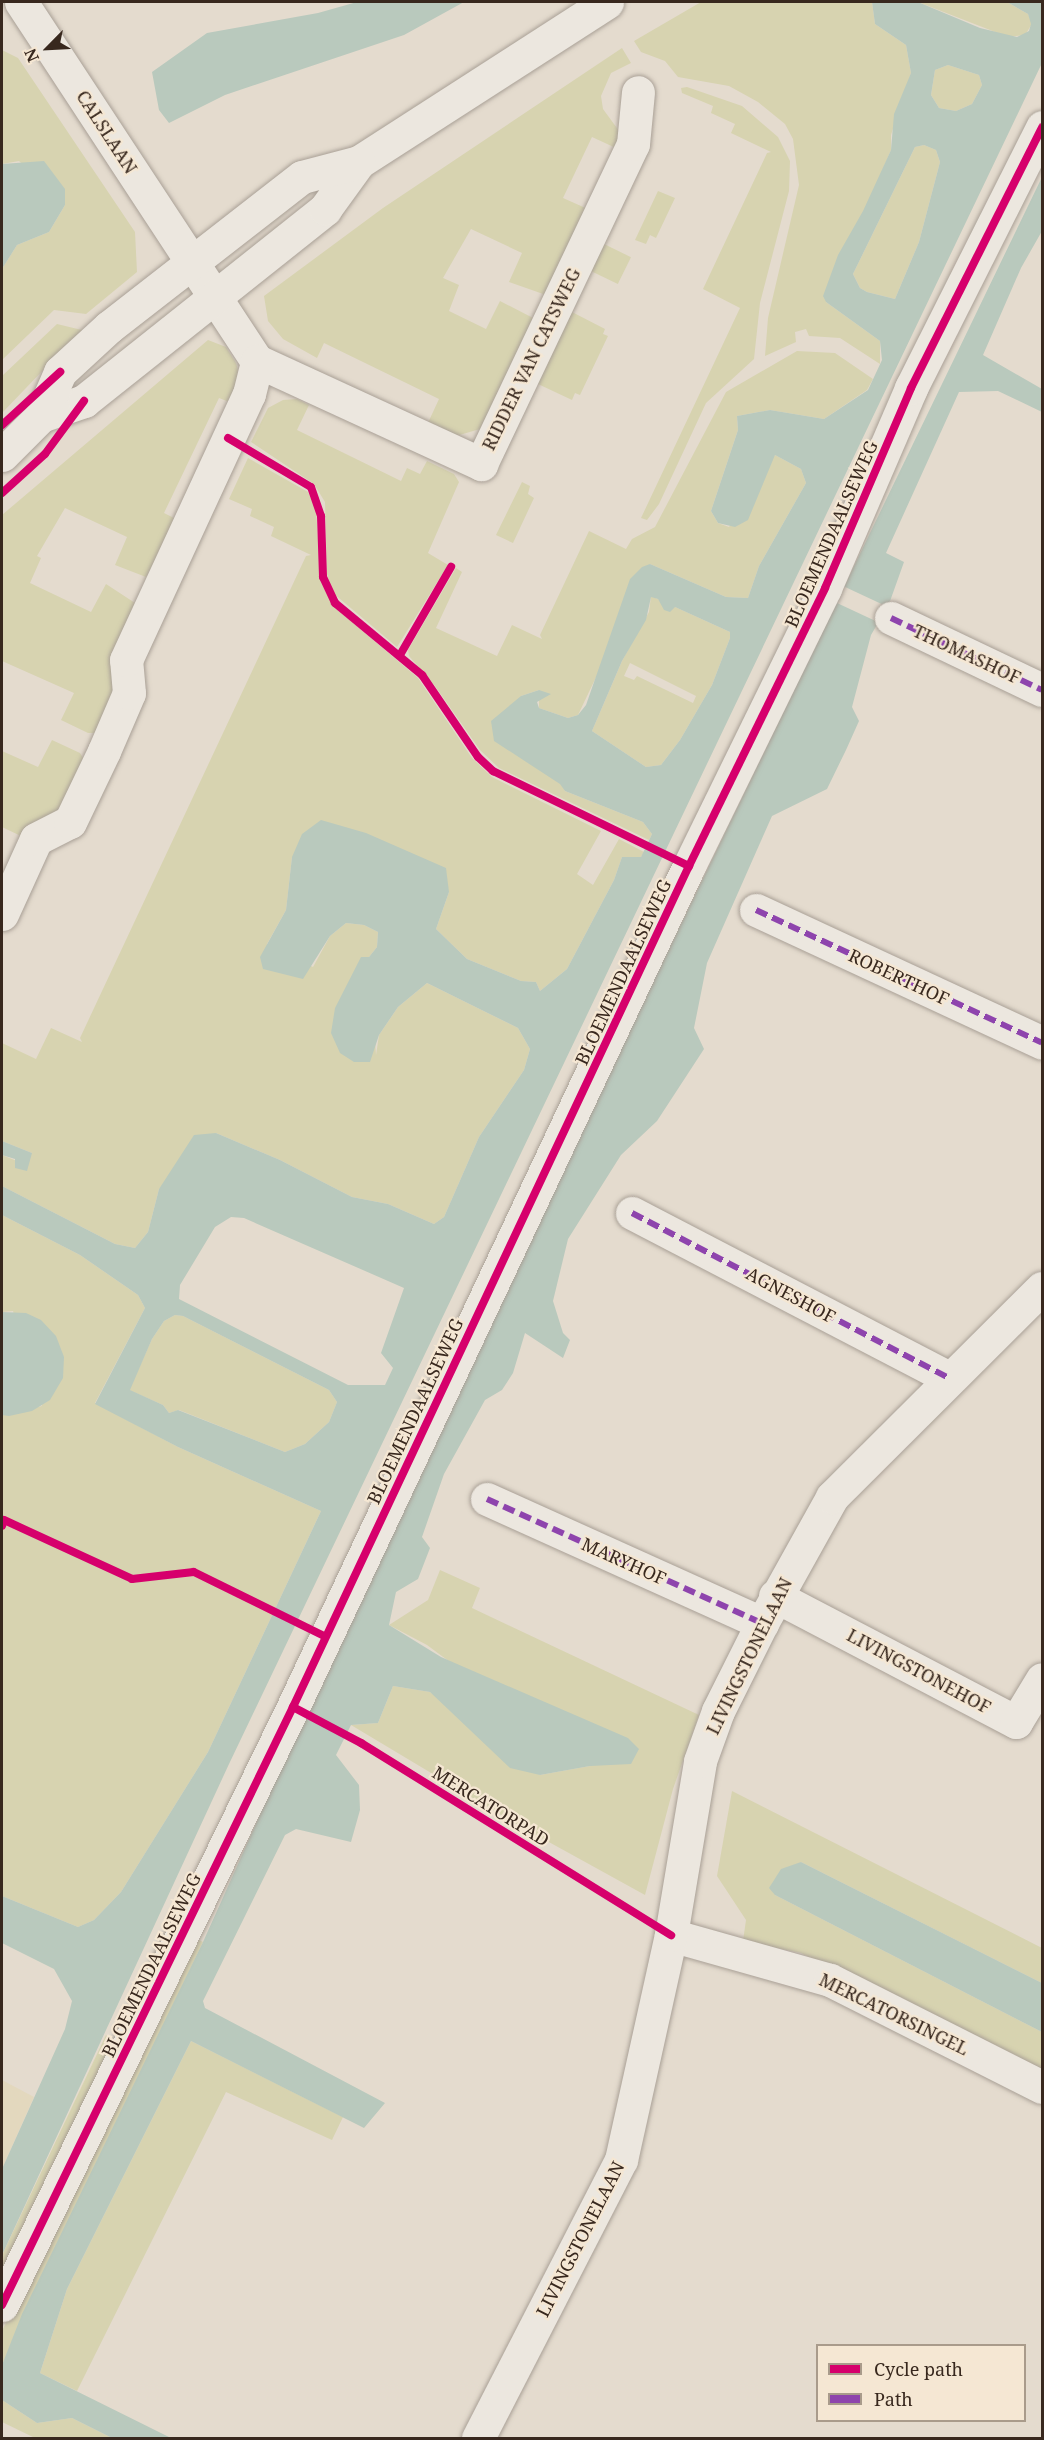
<!DOCTYPE html>
<html>
<head>
<meta charset="utf-8">
<style>
	body { margin:0 }
	#map { position:relative; width:1044px; height:2440px; overflow:hidden; background:#e4dbce; font-family:"Noto Serif",serif }
	div>[style] { position:absolute }
	.farmland>* { inset:0; background:#e3d8be }
	.green>* { inset:0; background:#d7d3b0; transform-origin:0 0 }
	.water>* { inset:0; background:#b9c9bd }
	.pier>* { inset:0; background:#e4dbce; transform-origin:0 0 }
	.roads { filter:drop-shadow(0 0 2px #a9a096) drop-shadow(0 0 2px #a9a096) }
	.minor>* { height:33px; margin:-16.5px; padding:0 16.5px; transform-origin:16.5px; border-radius:16.5px; background:#ece7df }
	.quiet>* { height:6px; margin-top:-3px; transform-origin:0; background:repeating-linear-gradient(90deg,#8e44ad 0 12px,transparent 0 18px) }
	.cycleway>* { height:8px; margin:-4px; padding:0 4px; transform-origin:4px; border-radius:4px; background:#d6006c }
	span { translate:-50% -50%; white-space:nowrap; text-align:center; line-height:1.15; -webkit-text-stroke:4.5px #f5e7d3; paint-order:stroke }
	.street-label { font-size:18px; color:#38281e }
	.frame { position:absolute; inset:0; border:3px solid #38281e; pointer-events:none }
	.legend { position:absolute; left:816px; top:2344px; width:210px; height:78px; box-sizing:border-box; background:#f5e7d3; border:2px solid #a99b8b; margin:0; padding:8px 10px; list-style:none; font-size:18px; color:#38281e }
	.legend li { display:flex; align-items:center; gap:12px; height:30px }
	.legend b { width:30px; border:2px solid #a99b8b }
	.north { position:absolute; left:18px; top:18px; width:60px; height:60px; -webkit-text-stroke:4px #f5e7d3; paint-order:stroke; rotate:246deg; font-size:16px; font-weight:700; line-height:24px; text-align:center; color:#38281e }
	.north::after { content:''; display:block; margin:auto; width:21px; height:27px; background:#38281e; clip-path:polygon(50% 0,100% 100%,50% 72%,0 100%) }
</style>
</head>
<body>
<div id="map">
	<div class="farmland">
		<i style="clip-path:polygon(2px 2080px,34px 2097px,2px 2169px)"></i>
	</div>
	<div class="green">
		<i style="clip-path:polygon(701px 2px,872px 2px,875px 24px,906px 45px,911px 73px,891px 135px,891px 150px,826px 302px,880px 341px,880px 364px,840px 338px,809px 336px,806px 329px,795px 332px,796px 342px,765px 356px,768px 318px,799px 185px,793px 139px,785px 124px,758px 102px,729px 86px,678px 77px,665px 61px,641px 52px,634px 41px)"></i>
		<i style="clip-path:polygon(918px 2px,1007px 2px,1028px 14px,1032px 24px,1025px 35px,1008px 37px)"></i>
		<i style="clip-path:polygon(622px 48px,631px 63px,611px 73px,601px 96px,603px 109px,622px 135px,618px 149px,592px 137px,563px 198px,590px 210px,546px 295px,509px 282px,522px 253px,471px 229px,443px 278px,459px 285px,449px 311px,486px 329px,500px 301px,533px 318px,480px 429px,456px 436px,427px 425px,439px 399px,324px 343px,317px 358px,283px 339px,268px 321px,264px 296px,383px 208px)"></i>
		<i style="clip-path:polygon(2px 50px,18px 58px,135px 232px,137px 272px,86px 314px,54px 310px,2px 360px,2px 269px,17px 245px,49px 232px,65px 205px,19px 161px,2px 164px)"></i>
		<i style="clip-path:polygon(948px 65px,979px 75px,982px 85px,972px 104px,956px 111px,939px 108px,931px 95px,935px 70px)"></i>
		<i style="clip-path:polygon(687px 87px,742px 106px,778px 137px,790px 161px,789px 191px,760px 303px,754px 359px,706px 403px,659px 504px,647px 520px,641px 518px,740px 308px,703px 289px,767px 153px,771px 152px,731px 133px,735px 124px,711px 113px,713px 106px,682px 93px,681px 88px)"></i>
		<i style="clip-path:polygon(924px 145px,936px 150px,940px 162px,919px 242px,895px 299px,867px 292px,860px 288px,853px 274px,915px 147px)"></i>
		<i style="clip-path:polygon(658px 191px,675px 198px,656px 238px,650px 235px,646px 244px,635px 240px)"></i>
		<i style="left:604px;top:244px;width:30px;height:30px;rotate:26deg"></i>
		<i style="clip-path:polygon(572px 312px,605px 329px,603px 334px,608px 336px,580px 395px,575px 393px,572px 400px,538px 384px)"></i>
		<i style="clip-path:polygon(57px 324px,90px 332px,48px 365px,2px 413px,2px 376px)"></i>
		<i style="clip-path:polygon(208px 340px,226px 347px,236px 363px,238px 370px,232px 403px,219px 398px,164px 513px,178px 520px,146px 577px,115px 565px,127px 537px,65px 508px,37px 556px,41px 558px,30px 583px,91px 612px,106px 584px,135px 603px,118px 678px,97px 733px,88px 733px,61px 720px,74px 693px,2px 661px,2px 515px)"></i>
		<i style="clip-path:polygon(797px 351px,835px 353px,873px 379px,867px 390px,824px 419px,770px 410px,737px 416px,738px 430px,711px 511px,718px 523px,729px 527px,775px 455px,801px 469px,806px 483px,759px 566px,748px 598px,726px 597px,650px 564px,578px 715px,568px 718px,539px 708px,539px 690px,521px 696px,565px 791px,643px 822px,652px 834px,649px 840px,499px 768px,480px 750px,435px 686px,409px 656px,408px 650px,456px 568px,462px 572px,436px 628px,497px 656px,512px 625px,542px 639px,540px 635px,589px 531px,626px 549px,632px 539px,655px 527px,726px 392px)"></i>
		<i style="clip-path:polygon(297px 399px,309px 405px,297px 430px,401px 481px,407px 468px,420px 474px,427px 461px,454px 474px,459px 482px,428px 553px,448px 565px,397px 647px,333px 593px,327px 574px,325px 502px,314px 484px,251px 442px,268px 408px,283px 400px)"></i>
		<i style="clip-path:polygon(248px 458px,308px 492px,316px 510px,321px 582px,333px 606px,418px 678px,472px 758px,492px 777px,601px 831px,577px 874px,593px 885px,619px 839px,644px 852px,641px 857px,622px 857px,614px 880px,567px 969px,540px 991px,536px 982px,521px 981px,467px 959px,436px 929px,449px 892px,292px 857px,286px 910px,267px 944px,313px 967px,330px 936px,346px 923px,364px 925px,378px 932px,377px 947px,369px 957px,376px 1055px,379px 1035px,398px 1007px,427px 983px,518px 1028px,530px 1049px,524px 1070px,479px 1137px,444px 1217px,434px 1224px,388px 1204px,352px 1197px,280px 1160px,216px 1133px,159px 1189px,148px 1232px,135px 1248px,115px 1244px,2px 1186px,2px 1155px,17px 1161px,32px 1153px,2px 1141px,2px 1043px,36px 1059px,51px 1028px,82px 1042px,80px 1038px,306px 556px,311px 555px,271px 536px,274px 527px,250px 516px,252px 509px,229px 499px)"></i>
		<i style="clip-path:polygon(522px 482px,530px 486px,528px 494px,534px 498px,513px 543px,496px 535px)"></i>
		<i style="clip-path:polygon(evenodd,651px 596px,730px 632px,730px 638px,712px 685px,680px 740px,661px 765px,646px 767px,592px 731px,622px 661px,649px 612px,651px 596px,630px 663px,696px 696px,693px 703px,637px 676px,634px 680px,624px 676px,630px 663px)"></i>
		<i style="clip-path:polygon(52px 740px,80px 753px,85px 761px,65px 806px,25px 838px,2px 827px,2px 751px,38px 767px)"></i>
		<i style="clip-path:polygon(2px 1215px,80px 1255px,138px 1295px,145px 1308px,95px 1403px,178px 1447px,321px 1511px,208px 1752px,121px 1892px,94px 1920px,78px 1927px,2px 1896px,2px 1415px,42px 1406px,13px 1311px,2px 1312px)"></i>
		<i style="clip-path:polygon(175px 1315px,183px 1316px,329px 1390px,337px 1402px,329px 1422px,305px 1444px,285px 1452px,179px 1410px,169px 1413px,163px 1405px,129px 1390px,152px 1339px,164px 1321px)"></i>
		<i style="clip-path:polygon(440px 1570px,480px 1588px,472px 1608px,699px 1715px,673px 1789px,645px 1895px,518px 1825px,351px 1725px,378px 1723px,393px 1686px,430px 1692px,540px 1775px,590px 1766px,427px 1645px,389px 1625px,428px 1600px)"></i>
		<i style="clip-path:polygon(732px 1791px,1042px 1948px,1042px 1983px,801px 1862px,775px 1895px,1042px 2032px,1042px 2074px,801px 1953px,743px 1941px,746px 1920px,717px 1876px)"></i>
		<i style="clip-path:polygon(197px 1939px,203px 1942px,2px 2365px,2px 2331px,188px 1948px)"></i>
		<i style="clip-path:polygon(106px 2035px,113px 2044px,2px 2284px,2px 2255px)"></i>
		<i style="clip-path:polygon(191px 2041px,343px 2117px,332px 2140px,226px 2092px,77px 2391px,40px 2373px,67px 2289px)"></i>
		<i style="clip-path:polygon(2px 2400px,37px 2423px,72px 2418px,112px 2438px,35px 2438px,2px 2422px)"></i>
	</div>
	<div class="water">
		<i style="clip-path:polygon(357px 2px,464px 2px,404px 35px,225px 95px,169px 123px,159px 110px,152px 72px,207px 33px,318px 13px)"></i>
		<i style="clip-path:polygon(evenodd,872px 2px,918px 2px,980px 28px,1017px 37px,1029px 31px,1031px 24px,1028px 14px,1007px 2px,1042px 2px,1042px 63px,229px 1764px,2px 2255px,2px 2169px,65px 2029px,72px 2001px,54px 1969px,2px 1943px,2px 1896px,78px 1927px,94px 1920px,121px 1892px,208px 1752px,321px 1511px,178px 1447px,95px 1404px,145px 1308px,138px 1295px,80px 1255px,2px 1215px,2px 1186px,115px 1244px,135px 1248px,148px 1232px,159px 1189px,194px 1135px,216px 1133px,280px 1160px,352px 1197px,388px 1204px,434px 1224px,444px 1217px,479px 1137px,524px 1070px,530px 1049px,518px 1028px,427px 983px,398px 1007px,379px 1035px,370px 1062px,354px 1062px,340px 1053px,331px 1033px,335px 1008px,361px 957px,369px 957px,377px 947px,378px 932px,364px 925px,346px 923px,330px 936px,303px 979px,263px 969px,260px 957px,286px 910px,292px 857px,302px 834px,321px 820px,366px 833px,446px 868px,449px 892px,436px 929px,467px 959px,521px 981px,536px 982px,540px 991px,567px 969px,614px 880px,622px 857px,641px 857px,652px 834px,643px 822px,565px 791px,560px 784px,494px 741px,491px 721px,521px 696px,539px 690px,551px 694px,537px 702px,539px 708px,568px 718px,578px 715px,586px 705px,630px 579px,642px 567px,650px 564px,726px 597px,748px 598px,759px 566px,806px 483px,801px 469px,775px 455px,748px 520px,735px 527px,718px 523px,711px 511px,738px 430px,737px 416px,770px 410px,824px 419px,868px 390px,882px 360px,880px 341px,826px 302px,823px 296px,838px 255px,863px 211px,891px 150px,894px 114px,911px 73px,906px 45px,875px 24px,872px 2px,948px 65px,979px 75px,982px 85px,972px 104px,956px 111px,939px 108px,931px 95px,935px 70px,948px 65px,872px 2px,924px 145px,936px 150px,940px 162px,919px 242px,895px 299px,867px 292px,860px 288px,853px 274px,915px 147px,924px 145px,872px 2px,651px 597px,658px 599px,664px 610px,670px 612px,675px 607px,730px 632px,730px 638px,712px 685px,680px 740px,661px 765px,646px 767px,592px 731px,622px 661px,646px 620px,651px 597px,872px 2px,231px 1217px,244px 1218px,404px 1288px,381px 1353px,393px 1368px,385px 1385px,348px 1385px,179px 1299px,180px 1285px,215px 1227px,231px 1217px,872px 2px,175px 1315px,183px 1316px,329px 1390px,337px 1402px,329px 1422px,305px 1444px,285px 1452px,178px 1410px,169px 1413px,163px 1405px,130px 1390px,152px 1339px,164px 1321px,175px 1315px)"></i>
		<i style="clip-path:polygon(44px 161px,65px 189px,65px 205px,49px 232px,17px 245px,2px 269px,2px 164px)"></i>
		<i style="clip-path:polygon(1042px 177px,1042px 231px,1021px 268px,983px 355px,1042px 389px,1042px 412px,998px 391px,959px 392px,886px 553px,904px 562px,889px 604px,871px 635px,852px 707px,859px 721px,846px 750px,827px 789px,772px 816px,707px 963px,694px 1028px,704px 1049px,657px 1121px,621px 1155px,568px 1239px,553px 1301px,563px 1333px,570px 1340px,563px 1358px,525px 1333px,513px 1373px,502px 1390px,485px 1400px,444px 1474px,422px 1537px,430px 1548px,418px 1579px,396px 1592px,389px 1625px,441px 1657px,628px 1738px,639px 1749px,631px 1764px,590px 1766px,540px 1775px,510px 1768px,430px 1692px,393px 1686px,378px 1723px,351px 1725px,336px 1755px,359px 1785px,360px 1810px,351px 1842px,296px 1829px,285px 1835px,203px 2001px,205px 2008px,385px 2103px,364px 2128px,191px 2041px,67px 2289px,40px 2373px,171px 2438px,112px 2438px,72px 2418px,37px 2423px,2px 2400px,2px 2365px,22px 2314px,203px 1942px,323px 1674px,553px 1189px)"></i>
		<i style="clip-path:polygon(2px 1141px,32px 1153px,27px 1171px,15px 1168px,15px 1159px,2px 1155px)"></i>
		<i style="clip-path:polygon(2px 1312px,26px 1313px,41px 1320px,56px 1336px,64px 1357px,63px 1378px,50px 1400px,32px 1411px,9px 1416px,2px 1415px)"></i>
		<i style="clip-path:polygon(801px 1862px,1042px 1983px,1042px 2032px,775px 1895px,769px 1888px,781px 1869px)"></i>
	</div>
	<div class="pier">
		<i style="left:843px;top:586px;width:52px;height:18px;rotate:25deg"></i>
	</div>
	<div class="roads">
		<div class="minor">
			<i style="left:21px;top:2px;width:430px;rotate:56.7deg"></i>
			<i style="left:257px;top:361px;width:247px;rotate:24.7deg"></i>
			<i style="left:481px;top:464px;width:354px;rotate:-64.6deg"></i>
			<i style="left:633px;top:144px;width:52px;rotate:-84.5deg"></i>
			<i style="left:41px;top:416px;width:46px;rotate:-19.2deg"></i>
			<i style="left:84px;top:401px;width:308px;rotate:-38.5deg"></i>
			<i style="left:325px;top:209px;width:58px;rotate:-54.1deg"></i>
			<i style="left:359px;top:162px;width:295px;rotate:-32.8deg"></i>
			<i style="left:2px;top:455px;width:55px;rotate:-45deg"></i>
			<i style="left:41px;top:416px;width:48px;rotate:-66.6deg"></i>
			<i style="left:60px;top:372px;width:67px;rotate:-42.6deg"></i>
			<i style="left:109px;top:327px;width:244px;rotate:-37.9deg"></i>
			<i style="left:302px;top:177px;width:59px;rotate:-14.7deg"></i>
			<i style="left:891px;top:618px;width:167px;rotate:25.5deg"></i>
			<i style="left:756px;top:910px;width:315px;rotate:24.9deg"></i>
			<i style="left:2px;top:914px;width:82px;rotate:-65.6deg"></i>
			<i style="left:36px;top:839px;width:38px;rotate:-27deg"></i>
			<i style="left:70px;top:822px;width:79px;rotate:-64.4deg"></i>
			<i style="left:104px;top:751px;width:63px;rotate:-66.7deg"></i>
			<i style="left:129px;top:693px;width:33px;rotate:-95deg"></i>
			<i style="left:126px;top:660px;width:293px;rotate:-65.2deg"></i>
			<i style="left:249px;top:394px;width:34px;rotate:-76deg"></i>
			<i style="left:632px;top:1213px;width:357px;rotate:27.5deg"></i>
			<i style="left:487px;top:1499px;width:302px;rotate:24.3deg"></i>
			<i style="left:775px;top:1596px;width:272px;rotate:27.6deg"></i>
			<i style="left:1016px;top:1722px;width:50px;rotate:-58.8deg"></i>
			<i style="left:671px;top:1935px;width:165px;rotate:15.8deg"></i>
			<i style="left:830px;top:1980px;width:237px;rotate:26.8deg"></i>
			<i style="left:2px;top:2305px;width:665px;rotate:-64.05deg"></i>
			<i style="left:293px;top:1707px;width:930px;rotate:-64.79deg"></i>
			<i style="left:689px;top:866px;width:309px;rotate:-63.9deg"></i>
			<i style="left:825px;top:588px;width:218px;rotate:-66.7deg"></i>
			<i style="left:911px;top:388px;width:292px;rotate:-63.3deg"></i>
			<i style="left:478px;top:2438px;width:313px;rotate:-62.8deg"></i>
			<i style="left:621px;top:2160px;width:230px;rotate:-77.5deg"></i>
			<i style="left:671px;top:1935px;width:176px;rotate:-80.5deg"></i>
			<i style="left:700px;top:1761px;width:53px;rotate:-70.2deg"></i>
			<i style="left:718px;top:1711px;width:98px;rotate:-63.4deg"></i>
			<i style="left:762px;top:1623px;width:144px;rotate:-60.9deg"></i>
			<i style="left:832px;top:1497px;width:296px;rotate:-44.9deg"></i>
		</div>
	</div>
	<div class="quiet">
		<i style="left:891px;top:618px;width:167px;rotate:25.5deg"></i>
		<i style="left:756px;top:910px;width:315px;rotate:24.9deg"></i>
		<i style="left:632px;top:1213px;width:357px;rotate:27.5deg"></i>
		<i style="left:487px;top:1499px;width:302px;rotate:24.3deg"></i>
	</div>
	<div class="cycleway">
		<i style="left:2px;top:425px;width:79px;rotate:-42.4deg"></i>
		<i style="left:228px;top:438px;width:96px;rotate:30.6deg"></i>
		<i style="left:311px;top:487px;width:31px;rotate:71deg"></i>
		<i style="left:321px;top:516px;width:61px;rotate:88.1deg"></i>
		<i style="left:323px;top:577px;width:29px;rotate:65deg"></i>
		<i style="left:335px;top:603px;width:113px;rotate:39.6deg"></i>
		<i style="left:422px;top:675px;width:99px;rotate:55.7deg"></i>
		<i style="left:478px;top:757px;width:21px;rotate:43deg"></i>
		<i style="left:493px;top:771px;width:218px;rotate:25.9deg"></i>
		<i style="left:2px;top:493px;width:58px;rotate:-42.2deg"></i>
		<i style="left:45px;top:454px;width:66px;rotate:-53.7deg"></i>
		<i style="left:400px;top:655px;width:102px;rotate:-59.9deg"></i>
		<i style="left:2px;top:1526px;width:6px;rotate:-72deg"></i>
		<i style="left:4px;top:1520px;width:141px;rotate:24.7deg"></i>
		<i style="left:132px;top:1579px;width:62px;rotate:-6.4deg"></i>
		<i style="left:194px;top:1572px;width:145px;rotate:26.2deg"></i>
		<i style="left:293px;top:1707px;width:77px;rotate:27.9deg"></i>
		<i style="left:361px;top:1743px;width:365px;rotate:31.8deg"></i>
		<i style="left:2px;top:2305px;width:665px;rotate:-64.05deg"></i>
		<i style="left:293px;top:1707px;width:930px;rotate:-64.79deg"></i>
		<i style="left:689px;top:866px;width:309px;rotate:-63.9deg"></i>
		<i style="left:825px;top:588px;width:218px;rotate:-66.7deg"></i>
		<i style="left:911px;top:388px;width:292px;rotate:-63.3deg"></i>
	</div>
	<div class="street-label">
		<span style="left:107px;top:132px;rotate:57deg">CALSLAAN</span>
		<span style="left:531px;top:359px;rotate:-64deg">RIDDER VAN CATSWEG</span>
		<span style="left:831px;top:534px;rotate:-66deg">BLOEMENDAALSEWEG</span>
		<span style="left:967px;top:654px;rotate:25deg">THOMASHOF</span>
		<span style="left:623px;top:972px;rotate:-65deg">BLOEMENDAALSEWEG</span>
		<span style="left:899px;top:977px;rotate:25deg">ROBERTHOF</span>
		<span style="left:791px;top:1295px;rotate:28deg">AGNESHOF</span>
		<span style="left:415px;top:1411px;rotate:-65deg">BLOEMENDAALSEWEG</span>
		<span style="left:624px;top:1561px;rotate:24deg">MARYHOF</span>
		<span style="left:749px;top:1656px;rotate:-64deg">LIVINGSTONELAAN</span>
		<span style="left:919px;top:1671px;rotate:28deg">LIVINGSTONEHOF</span>
		<span style="left:491px;top:1806px;rotate:32deg">MERCATORPAD</span>
		<span style="left:151px;top:1965px;rotate:-64deg">BLOEMENDAALSEWEG</span>
		<span style="left:894px;top:2014px;rotate:26deg">MERCATORSINGEL</span>
		<span style="left:580px;top:2239px;rotate:-63deg">LIVINGSTONELAAN</span>
	</div>
	<div class="frame"></div>
	<ul class="legend">
	<li><b style="height:8px;background:#d6006c"></b>Cycle path</li>
	<li><b style="height:8px;background:#8e44ad"></b>Path</li>
	</ul>
	<div class="north">N</div>
</div>
</body>
</html>
